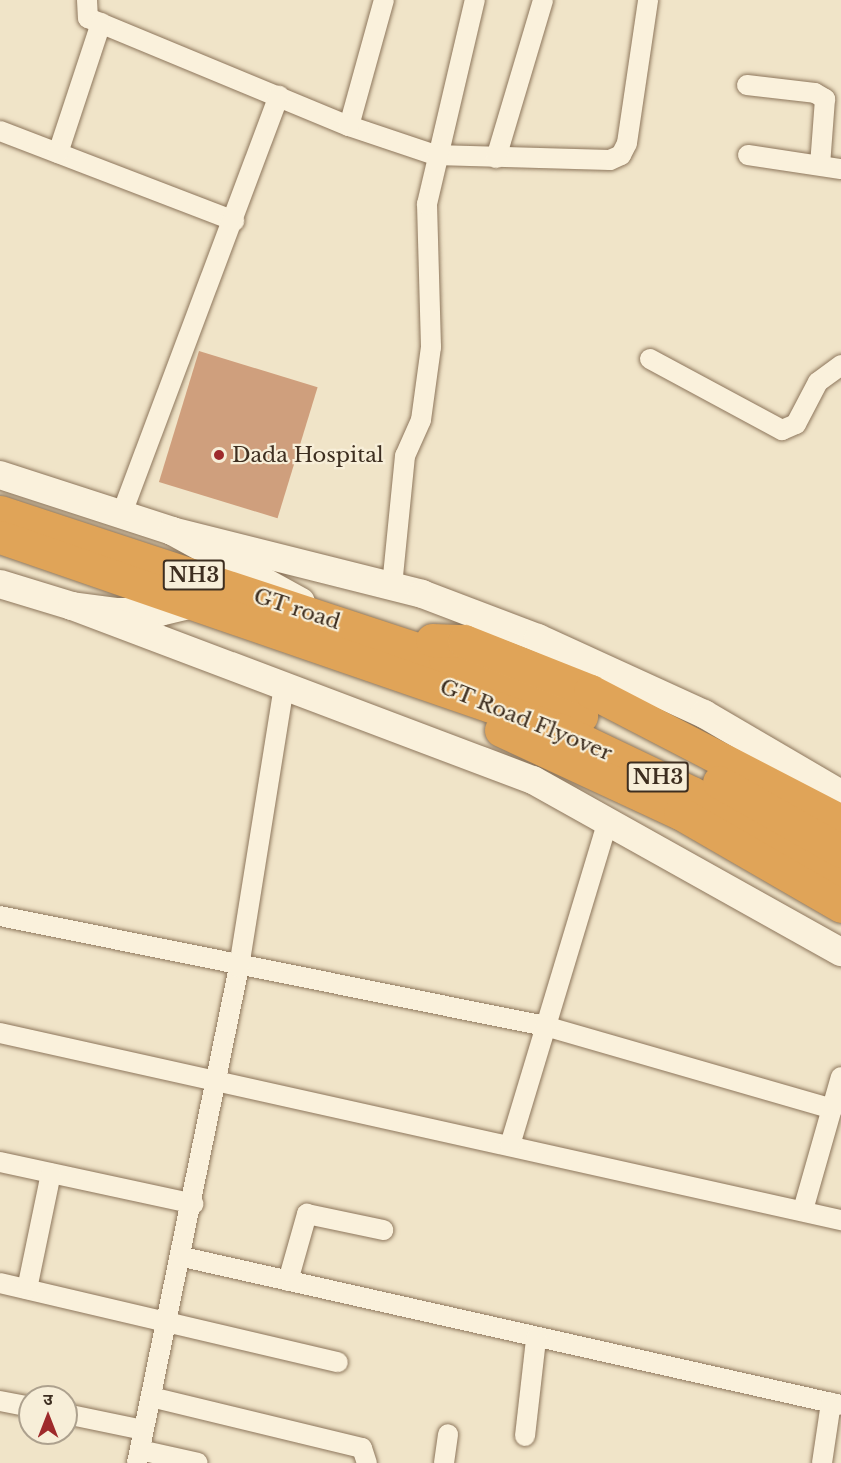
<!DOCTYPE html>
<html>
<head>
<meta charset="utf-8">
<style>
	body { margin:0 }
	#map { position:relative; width:841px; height:1463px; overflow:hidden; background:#f0e4c8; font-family:"Libre Baskerville","Noto Sans Devanagari",serif }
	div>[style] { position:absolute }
	.building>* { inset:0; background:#cf9f7d; transform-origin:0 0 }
	.roads { filter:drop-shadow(0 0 2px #8d765c) drop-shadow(0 0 2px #8d765c) }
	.street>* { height:20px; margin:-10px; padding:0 10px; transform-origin:10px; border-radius:10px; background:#faf1dc }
	.secondary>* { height:28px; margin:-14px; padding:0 14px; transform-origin:14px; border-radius:14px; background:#faf1dc }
	.highway>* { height:33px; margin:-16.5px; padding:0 16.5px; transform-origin:16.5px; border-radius:16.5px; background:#e0a458 }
	.dots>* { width:16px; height:16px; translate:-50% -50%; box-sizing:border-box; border:3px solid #f7eed8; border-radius:50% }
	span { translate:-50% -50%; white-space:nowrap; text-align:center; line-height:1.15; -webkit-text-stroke:4.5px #f7eed8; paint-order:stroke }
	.shield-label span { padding:2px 4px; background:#f7eed8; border:2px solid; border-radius:4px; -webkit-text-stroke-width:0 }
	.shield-label { font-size:20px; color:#3d2e20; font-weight:700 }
	.poi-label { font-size:21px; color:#3d2e20 }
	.left { translate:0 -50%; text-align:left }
	.street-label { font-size:21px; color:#3d2e20 }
	.north { position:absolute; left:18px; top:1385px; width:60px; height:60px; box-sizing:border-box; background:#f7eed8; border:2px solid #ada18e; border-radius:50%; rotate:0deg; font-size:16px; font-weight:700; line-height:24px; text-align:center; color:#3d2e20 }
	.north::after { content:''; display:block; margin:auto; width:21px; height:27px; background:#9e2a2b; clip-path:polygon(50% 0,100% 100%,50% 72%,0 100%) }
</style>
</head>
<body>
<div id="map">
	<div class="building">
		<i style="left:199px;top:351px;width:124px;height:137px;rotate:17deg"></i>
	</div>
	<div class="roads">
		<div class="street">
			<i style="left:87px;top:0;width:18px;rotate:87deg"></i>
			<i style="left:88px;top:18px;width:282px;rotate:22.5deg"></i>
			<i style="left:349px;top:126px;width:91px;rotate:18.6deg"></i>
			<i style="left:435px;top:155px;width:175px;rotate:1.6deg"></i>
			<i style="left:610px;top:160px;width:12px;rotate:-24deg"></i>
			<i style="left:621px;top:155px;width:13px;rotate:-63deg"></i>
			<i style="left:627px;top:143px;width:145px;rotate:-81.6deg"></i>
			<i style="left:747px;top:85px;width:68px;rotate:6.7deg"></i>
			<i style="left:815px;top:93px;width:12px;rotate:31deg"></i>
			<i style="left:825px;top:99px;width:66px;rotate:94.3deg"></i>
			<i style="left:349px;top:126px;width:131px;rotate:-74.5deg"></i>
			<i style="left:0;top:131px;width:251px;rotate:21deg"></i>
			<i style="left:58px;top:153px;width:137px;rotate:-71.7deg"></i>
			<i style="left:748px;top:155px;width:94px;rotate:8.6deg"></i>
			<i style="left:496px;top:158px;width:165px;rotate:-73.4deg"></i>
			<i style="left:650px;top:359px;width:150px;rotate:28.3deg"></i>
			<i style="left:782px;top:430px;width:15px;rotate:-23deg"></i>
			<i style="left:796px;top:424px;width:47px;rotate:-62.4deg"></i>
			<i style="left:818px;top:382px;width:29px;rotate:-36deg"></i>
			<i style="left:122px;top:513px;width:446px;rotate:-69.4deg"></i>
			<i style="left:392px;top:586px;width:131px;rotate:-84.3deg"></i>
			<i style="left:405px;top:456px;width:39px;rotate:-66deg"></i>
			<i style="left:421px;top:420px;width:74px;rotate:-82.2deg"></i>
			<i style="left:431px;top:347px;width:143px;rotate:-91.6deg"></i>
			<i style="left:427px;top:204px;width:210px;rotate:-76.8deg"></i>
			<i style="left:0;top:916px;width:556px;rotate:11.41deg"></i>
			<i style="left:545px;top:1026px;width:299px;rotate:16.1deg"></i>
			<i style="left:0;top:1033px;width:862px;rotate:12.54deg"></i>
			<i style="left:510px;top:1145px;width:339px;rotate:-73.2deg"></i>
			<i style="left:0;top:1162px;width:198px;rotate:12.2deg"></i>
			<i style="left:803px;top:1210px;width:138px;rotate:-74.1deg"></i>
			<i style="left:183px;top:1257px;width:674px;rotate:12.68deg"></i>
			<i style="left:288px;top:1281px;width:70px;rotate:-74.2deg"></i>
			<i style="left:307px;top:1214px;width:78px;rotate:11.9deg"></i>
			<i style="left:0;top:1283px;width:347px;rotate:13.2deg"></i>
			<i style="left:27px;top:1289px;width:118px;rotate:-78.3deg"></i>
			<i style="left:151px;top:1397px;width:217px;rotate:13.6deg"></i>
			<i style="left:362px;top:1448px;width:16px;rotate:72deg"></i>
			<i style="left:0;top:1401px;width:31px;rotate:11deg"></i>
			<i style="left:66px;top:1414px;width:79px;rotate:11.7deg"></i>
			<i style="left:525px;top:1436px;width:98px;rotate:-83.5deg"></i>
			<i style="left:140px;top:1450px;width:59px;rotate:12.6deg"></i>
			<i style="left:137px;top:1463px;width:506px;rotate:-78.38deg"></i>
			<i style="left:239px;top:967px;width:285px;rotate:-80.9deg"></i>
			<i style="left:444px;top:1463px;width:29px;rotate:-82deg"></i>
			<i style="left:822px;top:1463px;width:61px;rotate:-81.5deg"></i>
		</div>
		<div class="secondary">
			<i style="left:0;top:475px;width:181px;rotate:18deg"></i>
			<i style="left:172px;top:531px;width:147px;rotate:28.8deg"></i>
			<i style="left:172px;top:531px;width:258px;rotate:14.1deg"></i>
			<i style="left:422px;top:594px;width:124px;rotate:20.8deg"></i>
			<i style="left:538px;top:638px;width:183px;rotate:24.6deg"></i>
			<i style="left:704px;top:714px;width:159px;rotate:30.3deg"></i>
			<i style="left:0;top:584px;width:75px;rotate:17deg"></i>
			<i style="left:72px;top:606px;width:44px;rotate:7.8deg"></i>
			<i style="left:116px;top:612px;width:44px"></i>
			<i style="left:160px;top:612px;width:42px;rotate:-13.7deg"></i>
			<i style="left:72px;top:606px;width:493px;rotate:20.7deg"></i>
			<i style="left:533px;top:780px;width:353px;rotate:29.2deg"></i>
		</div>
		<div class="highway">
			<i style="left:0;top:512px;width:468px;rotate:18.2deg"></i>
			<i style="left:445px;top:658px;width:148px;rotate:23.1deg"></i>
			<i style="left:0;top:537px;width:592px;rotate:19.02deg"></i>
			<i style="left:560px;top:730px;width:146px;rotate:25.5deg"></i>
			<i style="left:692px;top:793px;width:172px;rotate:30deg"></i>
			<i style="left:432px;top:640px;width:32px;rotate:2deg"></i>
			<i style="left:464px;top:641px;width:136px;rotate:21.6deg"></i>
			<i style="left:590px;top:691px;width:283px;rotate:27.4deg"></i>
			<i style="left:501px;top:730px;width:197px;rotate:24.9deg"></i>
			<i style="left:680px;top:813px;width:186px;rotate:30deg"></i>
			<i style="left:719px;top:782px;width:140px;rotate:29.5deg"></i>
		</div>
	</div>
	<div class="dots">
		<i style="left:219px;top:455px;background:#9e2a2b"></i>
	</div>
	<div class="shield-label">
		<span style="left:194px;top:575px">NH3</span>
		<span style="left:658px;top:777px">NH3</span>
	</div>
	<div class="poi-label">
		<span class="left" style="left:232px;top:455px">Dada Hospital</span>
	</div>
	<div class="street-label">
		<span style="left:297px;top:609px;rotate:18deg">GT road</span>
		<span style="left:526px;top:720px;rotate:22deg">GT Road Flyover</span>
	</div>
	<div class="north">उ</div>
</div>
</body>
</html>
